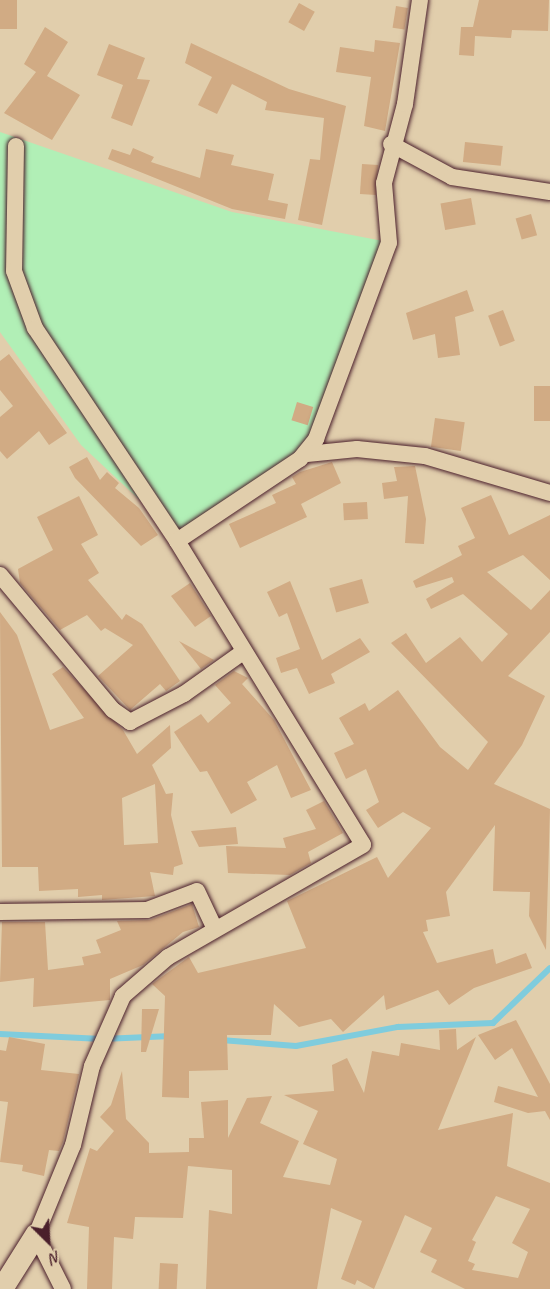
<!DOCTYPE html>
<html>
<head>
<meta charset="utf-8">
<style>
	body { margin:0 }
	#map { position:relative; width:550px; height:1289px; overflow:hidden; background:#e1ceac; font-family:Caveat,sans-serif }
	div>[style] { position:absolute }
	.green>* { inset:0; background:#b1efb6 }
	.stream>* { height:6px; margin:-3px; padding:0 3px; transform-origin:3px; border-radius:3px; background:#7fccdd }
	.building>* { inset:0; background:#d1ab84; transform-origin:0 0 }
	.roads { filter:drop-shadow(0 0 2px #4a1f2b) drop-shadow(0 0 2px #4a1f2b) }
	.street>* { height:16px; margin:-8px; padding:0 8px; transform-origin:8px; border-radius:8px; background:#e1ceac }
	.secondary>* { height:22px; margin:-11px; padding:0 11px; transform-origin:11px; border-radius:11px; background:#e1ceac }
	span { translate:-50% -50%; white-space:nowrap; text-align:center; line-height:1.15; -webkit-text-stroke:4.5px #e1ceac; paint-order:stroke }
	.north { position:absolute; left:18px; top:1211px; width:60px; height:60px; -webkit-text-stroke:4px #e1ceac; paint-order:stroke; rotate:156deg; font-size:16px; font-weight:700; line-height:24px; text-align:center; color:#4a1f2b }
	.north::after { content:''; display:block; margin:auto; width:21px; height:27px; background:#4a1f2b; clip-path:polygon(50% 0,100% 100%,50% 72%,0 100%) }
</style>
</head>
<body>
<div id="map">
	<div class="green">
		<i style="clip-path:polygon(0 132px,232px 212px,383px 241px,306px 446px,177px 535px,81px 445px,0 332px)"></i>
	</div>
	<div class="stream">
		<i style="left:0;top:1034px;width:102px;rotate:2.8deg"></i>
		<i style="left:102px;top:1039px;width:70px;rotate:-2.5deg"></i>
		<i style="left:221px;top:1040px;width:75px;rotate:4.6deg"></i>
		<i style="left:296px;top:1046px;width:104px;rotate:-10.6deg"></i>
		<i style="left:398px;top:1027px;width:95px;rotate:-2.4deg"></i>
		<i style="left:493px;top:1023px;width:79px;rotate:-44deg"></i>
	</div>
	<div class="building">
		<i style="left:0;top:0;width:17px;height:29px"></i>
		<i style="clip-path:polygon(479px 0,549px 0,548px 31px,512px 30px,511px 38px,475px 36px,474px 56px,459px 55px,461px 27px,473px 27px)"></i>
		<i style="left:299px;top:3px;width:18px;height:22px;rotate:29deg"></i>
		<i style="left:396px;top:6px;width:12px;height:22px;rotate:9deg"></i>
		<i style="clip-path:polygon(45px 27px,68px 42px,47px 76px,80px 95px,52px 140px,4px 113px,36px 72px,24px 64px)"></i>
		<i style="clip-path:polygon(375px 40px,400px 43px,385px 131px,364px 126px,371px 77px,336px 72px,340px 47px,374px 52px)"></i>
		<i style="clip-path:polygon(191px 43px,289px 89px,346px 106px,322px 225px,298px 220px,310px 159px,320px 160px,324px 118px,265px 110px,267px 102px,232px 84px,217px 114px,198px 105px,212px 77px,185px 63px)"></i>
		<i style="clip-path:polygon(109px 44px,145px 58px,137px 79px,150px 80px,132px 126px,111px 118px,123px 85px,97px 75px)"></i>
		<i style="left:465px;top:142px;width:38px;height:20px;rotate:6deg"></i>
		<i style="clip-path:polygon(133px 148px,154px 157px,151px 162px,200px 178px,206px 149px,234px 155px,231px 165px,274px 174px,268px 200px,288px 204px,285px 219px,232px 209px,108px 159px,112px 149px,130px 155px)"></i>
		<i style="left:362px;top:164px;width:16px;height:30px;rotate:4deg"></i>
		<i style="left:471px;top:198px;width:27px;height:31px;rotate:80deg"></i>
		<i style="left:531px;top:214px;width:22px;height:16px;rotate:74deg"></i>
		<i style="clip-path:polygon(467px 290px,474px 311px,455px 317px,460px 355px,438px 358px,435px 334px,413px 340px,406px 313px)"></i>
		<i style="left:503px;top:310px;width:33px;height:16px;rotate:69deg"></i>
		<i style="clip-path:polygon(9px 354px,67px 433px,49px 445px,39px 431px,7px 459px,0 451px,0 417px,13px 406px,0 390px,0 361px)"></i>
		<i style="left:534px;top:386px;width:16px;height:35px"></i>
		<i style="left:297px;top:402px;width:17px;height:19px;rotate:17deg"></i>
		<i style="left:435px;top:418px;width:30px;height:29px;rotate:8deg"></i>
		<i style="clip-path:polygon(87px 457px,100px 480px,107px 472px,119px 483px,115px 488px,139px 508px,158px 535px,141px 546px,75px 478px,69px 467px)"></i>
		<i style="clip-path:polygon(332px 462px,341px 483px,301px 504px,307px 517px,240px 548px,229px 524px,276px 503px,272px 495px,296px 484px,292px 477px,300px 472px)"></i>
		<i style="clip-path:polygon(415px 466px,426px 519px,424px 544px,405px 543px,408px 496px,384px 499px,382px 483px,397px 481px,394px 467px)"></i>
		<i style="clip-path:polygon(491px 495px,509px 535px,550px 515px,550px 580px,523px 555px,487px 572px,531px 610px,550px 590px,550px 632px,508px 676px,545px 696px,522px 745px,494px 784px,550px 809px,546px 950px,529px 916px,530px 892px,493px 891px,495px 825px,446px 892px,450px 916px,426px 920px,428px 931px,423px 932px,437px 963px,493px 949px,496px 964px,526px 953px,532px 968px,474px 988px,449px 1005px,438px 990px,386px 1010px,384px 995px,343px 1032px,331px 1019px,299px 1027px,274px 1004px,271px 1035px,227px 1035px,228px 1070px,189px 1071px,189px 1098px,162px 1097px,165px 996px,152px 984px,189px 957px,198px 973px,306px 948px,287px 901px,377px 857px,388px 878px,431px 828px,403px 812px,378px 828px,366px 810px,379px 802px,366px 769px,346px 779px,334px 753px,354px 744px,339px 718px,365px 703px,369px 711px,398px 690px,440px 747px,468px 770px,488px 742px,391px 643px,406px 633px,426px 663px,460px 637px,482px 662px,508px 634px,463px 594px,431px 609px,426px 599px,454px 582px,452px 577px,416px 588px,413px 581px,462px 555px,458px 546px,475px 538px,461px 508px)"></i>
		<i style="clip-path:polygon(79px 496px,98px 535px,81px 544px,99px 573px,88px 580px,122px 620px,126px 614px,142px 624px,180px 681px,166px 691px,160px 684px,130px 710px,98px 676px,133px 645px,105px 628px,101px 631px,87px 615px,60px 630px,20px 583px,18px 569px,53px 550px,37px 517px)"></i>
		<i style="left:367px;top:502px;width:17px;height:24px;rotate:87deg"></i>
		<i style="left:362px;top:579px;width:25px;height:34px;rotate:74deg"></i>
		<i style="clip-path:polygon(290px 581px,322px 660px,360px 638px,370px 652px,331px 674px,335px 683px,309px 694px,297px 668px,281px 673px,276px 658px,300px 649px,287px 613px,279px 617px,267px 592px)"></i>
		<i style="clip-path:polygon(190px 583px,211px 616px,195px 627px,171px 596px)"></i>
		<i style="clip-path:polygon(evenodd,0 612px,17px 635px,50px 730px,84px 718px,52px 674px,63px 667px,123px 730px,137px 754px,170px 725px,171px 748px,152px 765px,166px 794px,173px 793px,171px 815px,183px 864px,174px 867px,173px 875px,150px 872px,155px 896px,102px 900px,102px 895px,78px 897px,78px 889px,39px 891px,38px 867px,2px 867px,0 612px,155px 784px,158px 843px,124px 845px,122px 798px,155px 784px)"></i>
		<i style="clip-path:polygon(179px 641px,214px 660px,201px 669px)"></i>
		<i style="clip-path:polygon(234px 671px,248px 678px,242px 684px,274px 720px,311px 790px,291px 798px,277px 765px,247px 782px,257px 800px,231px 814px,207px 771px,200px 772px,174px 732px,201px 714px,208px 723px,231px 703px,215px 685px)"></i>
		<i style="clip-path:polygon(324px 801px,343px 833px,308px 852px,311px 863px,290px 875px,228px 873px,226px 846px,286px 848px,283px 838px,316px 829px,306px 810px)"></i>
		<i style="clip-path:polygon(236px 827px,238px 844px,199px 847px,191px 831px)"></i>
		<i style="clip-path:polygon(192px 904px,199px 927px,183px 932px,143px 965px,110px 979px,110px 1000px,33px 1007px,34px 978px,0 982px,2px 922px,45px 922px,48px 970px,84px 965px,82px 957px,101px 953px,96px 940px,121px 930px,117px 921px,150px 920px)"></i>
		<i style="clip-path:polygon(142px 1009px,159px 1009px,146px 1052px,141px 1052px)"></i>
		<i style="clip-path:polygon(516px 1020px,550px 1084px,550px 1120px,545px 1111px,528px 1113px,494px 1102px,498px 1086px,538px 1097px,512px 1048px,495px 1060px,478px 1035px)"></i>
		<i style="clip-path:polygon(evenodd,456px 1029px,457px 1050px,476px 1037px,438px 1130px,513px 1113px,507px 1166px,550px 1183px,550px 1289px,465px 1289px,431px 1272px,437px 1260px,420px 1252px,432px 1228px,405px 1215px,374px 1289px,357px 1280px,355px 1285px,341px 1279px,362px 1221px,331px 1208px,317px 1289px,206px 1289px,209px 1210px,232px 1214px,232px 1170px,188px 1166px,183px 1218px,135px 1217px,133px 1239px,114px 1237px,112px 1289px,87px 1289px,89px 1227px,67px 1223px,90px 1148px,97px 1151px,114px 1131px,100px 1117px,111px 1105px,122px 1071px,126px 1119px,149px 1143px,149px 1153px,189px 1152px,189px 1138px,204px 1138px,201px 1102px,228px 1100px,228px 1138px,247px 1098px,272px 1096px,260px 1123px,299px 1141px,283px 1177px,330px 1185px,337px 1159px,303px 1144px,318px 1111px,284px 1095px,334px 1091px,332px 1065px,347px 1058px,364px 1093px,372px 1051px,399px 1056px,401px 1043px,440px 1050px,439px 1030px,456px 1029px,496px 1196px,530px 1209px,512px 1243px,528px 1252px,518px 1278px,472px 1270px,475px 1264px,468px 1261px,476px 1242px,472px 1240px,496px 1196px)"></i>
		<i style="clip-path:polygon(9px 1037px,45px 1044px,41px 1070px,79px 1074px,63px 1142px,59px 1151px,49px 1150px,44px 1176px,22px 1171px,23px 1165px,0 1162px,8px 1102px,0 1101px,0 1050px,6px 1051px)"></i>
		<i style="left:160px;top:1263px;width:18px;height:26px;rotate:3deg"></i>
	</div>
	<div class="roads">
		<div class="street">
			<i style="left:391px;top:144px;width:69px;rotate:28.4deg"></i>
			<i style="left:452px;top:177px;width:99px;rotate:8.7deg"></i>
			<i style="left:16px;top:146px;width:125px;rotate:90.9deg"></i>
			<i style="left:14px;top:271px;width:61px;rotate:69.8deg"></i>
			<i style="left:35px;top:328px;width:256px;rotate:56.3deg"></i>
			<i style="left:177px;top:541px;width:356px;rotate:58.5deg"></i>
			<i style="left:363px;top:845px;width:225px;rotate:150.1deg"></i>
			<i style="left:168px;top:957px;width:60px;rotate:139.1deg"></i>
			<i style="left:123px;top:996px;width:77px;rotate:113.9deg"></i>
			<i style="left:92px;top:1066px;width:81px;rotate:103.5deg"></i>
			<i style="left:73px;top:1145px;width:97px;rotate:112.3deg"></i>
			<i style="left:36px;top:1235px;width:60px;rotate:63.4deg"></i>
			<i style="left:307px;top:454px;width:50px;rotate:-5.7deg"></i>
			<i style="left:357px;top:449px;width:68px;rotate:5.9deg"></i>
			<i style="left:425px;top:456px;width:130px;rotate:16.5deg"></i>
			<i style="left:177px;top:541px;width:148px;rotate:-33.7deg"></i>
			<i style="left:300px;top:459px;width:26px;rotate:-51deg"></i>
			<i style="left:316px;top:439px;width:209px;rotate:-69.6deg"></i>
			<i style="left:389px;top:243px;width:60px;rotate:-94.8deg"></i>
			<i style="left:384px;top:183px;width:82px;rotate:-75.1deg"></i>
			<i style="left:405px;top:104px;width:105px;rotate:-81.8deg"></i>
			<i style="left:0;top:575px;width:176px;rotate:50.1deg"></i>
			<i style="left:113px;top:710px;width:21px;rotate:35deg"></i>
			<i style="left:130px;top:722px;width:61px;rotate:-27.4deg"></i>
			<i style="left:184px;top:694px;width:72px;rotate:-35.4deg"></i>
			<i style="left:0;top:912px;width:147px;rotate:-0.8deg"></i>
			<i style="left:147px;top:910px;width:53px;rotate:-20.8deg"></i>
			<i style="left:197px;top:891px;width:42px;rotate:64.7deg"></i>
		</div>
		<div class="secondary">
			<i style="left:2px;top:1289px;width:64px;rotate:-57.8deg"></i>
		</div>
	</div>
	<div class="north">N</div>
</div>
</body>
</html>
